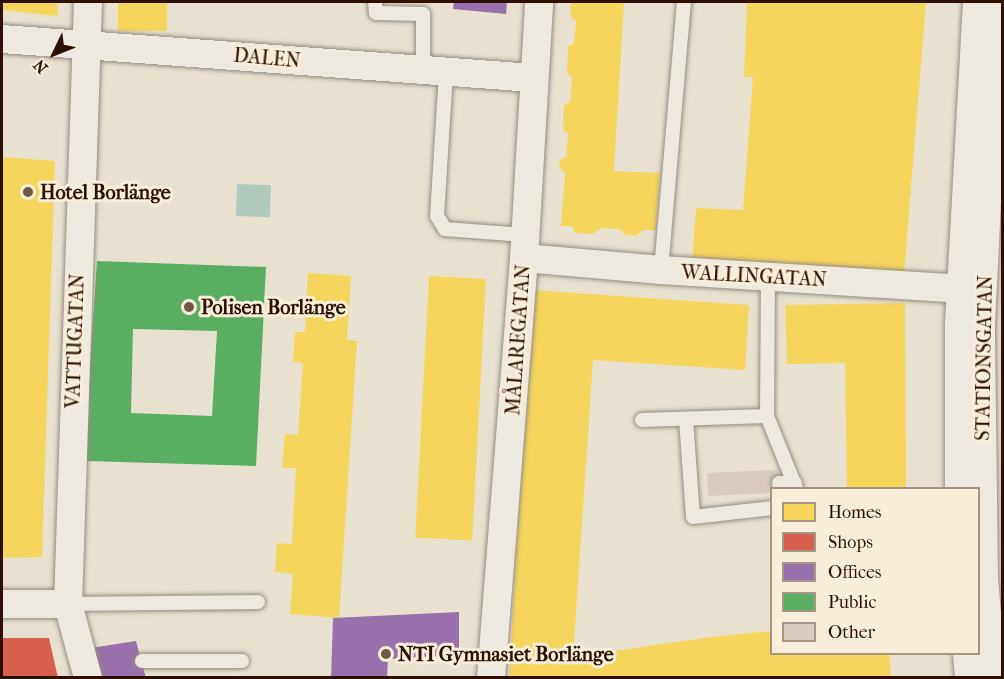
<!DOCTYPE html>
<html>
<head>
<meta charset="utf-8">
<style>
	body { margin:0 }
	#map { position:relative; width:1004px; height:679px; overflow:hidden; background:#e8e1d0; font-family:"IM FELL French Canon",serif }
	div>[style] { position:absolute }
	.water>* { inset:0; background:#b2c9be; transform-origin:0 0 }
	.homes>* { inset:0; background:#f6d55c; transform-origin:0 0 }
	.shops>* { inset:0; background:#d6604d }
	.offices>* { inset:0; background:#9970ab }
	.public>* { inset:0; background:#5aae61 }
	.building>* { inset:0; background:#d9cbc0 }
	.roads { filter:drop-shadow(0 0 2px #948c81) drop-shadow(0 0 2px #948c81) }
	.service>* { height:14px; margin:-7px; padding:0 7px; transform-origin:7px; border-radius:7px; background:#ede9e0 }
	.minor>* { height:28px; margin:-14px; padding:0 14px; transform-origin:14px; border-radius:14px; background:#ede9e0 }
	.dots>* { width:16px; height:16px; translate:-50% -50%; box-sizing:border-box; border:3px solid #f7eeda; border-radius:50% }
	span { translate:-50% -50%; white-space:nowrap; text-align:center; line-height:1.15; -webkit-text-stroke:6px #f7eeda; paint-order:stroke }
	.street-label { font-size:20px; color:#2d1001 }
	.poi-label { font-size:20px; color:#2d1001; font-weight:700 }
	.left { translate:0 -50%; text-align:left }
	.frame { position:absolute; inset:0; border:3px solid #2d1001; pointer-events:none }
	.legend { position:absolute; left:770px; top:487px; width:210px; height:168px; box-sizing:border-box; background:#f7eeda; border:2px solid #a69583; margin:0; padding:8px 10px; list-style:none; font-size:18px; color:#2d1001 }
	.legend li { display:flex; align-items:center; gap:12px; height:30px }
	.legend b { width:30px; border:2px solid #a69583 }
	.north { position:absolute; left:24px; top:24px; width:60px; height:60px; -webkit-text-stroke:4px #f7eeda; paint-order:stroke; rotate:227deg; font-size:16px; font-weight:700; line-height:24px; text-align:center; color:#2d1001 }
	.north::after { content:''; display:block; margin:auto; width:21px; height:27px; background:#2d1001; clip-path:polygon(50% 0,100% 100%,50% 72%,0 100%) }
</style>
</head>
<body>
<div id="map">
	<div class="water">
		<i style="left:237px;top:184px;width:34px;height:32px;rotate:2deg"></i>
	</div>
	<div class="homes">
		<i style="clip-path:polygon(2px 2px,58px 2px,57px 16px,2px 10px)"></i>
		<i style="left:118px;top:2px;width:49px;height:29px"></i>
		<i style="clip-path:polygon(571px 2px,624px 2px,614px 171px,660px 173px,656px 230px,643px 230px,636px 236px,625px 235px,620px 229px,601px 228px,593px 234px,575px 233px,572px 226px,561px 226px,565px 173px,559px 167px,560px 160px,566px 157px,568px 133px,563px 129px,564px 105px,570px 102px,572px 77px,567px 73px,568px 46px,574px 44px,576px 21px,570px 16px)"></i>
		<i style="clip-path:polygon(747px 2px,926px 2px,904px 275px,692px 265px,696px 208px,743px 210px,753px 77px,744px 77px)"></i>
		<i style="clip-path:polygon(2px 157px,55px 161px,42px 557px,2px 558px)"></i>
		<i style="clip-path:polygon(308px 273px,351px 276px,347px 340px,357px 341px,339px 618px,290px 614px,293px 574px,275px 572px,277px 543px,292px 544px,296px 468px,282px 468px,285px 434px,298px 435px,303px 363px,293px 362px,295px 332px,305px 332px)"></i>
		<i style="left:429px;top:276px;width:57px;height:262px;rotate:3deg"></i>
		<i style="clip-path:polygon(532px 290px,749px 305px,745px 370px,593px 360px,573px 657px,711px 637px,771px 631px,771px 654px,889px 654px,891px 678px,509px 678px)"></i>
		<i style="clip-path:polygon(905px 303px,906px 488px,847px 488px,845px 363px,787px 364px,785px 305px)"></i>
	</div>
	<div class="shops">
		<i style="clip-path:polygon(2px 638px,49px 638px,58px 678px,2px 678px)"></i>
	</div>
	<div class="offices">
		<i style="clip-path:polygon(454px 2px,507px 2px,506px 14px,453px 9px)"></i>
		<i style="clip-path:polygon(459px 612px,459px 655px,388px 659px,387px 678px,331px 678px,333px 618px)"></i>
		<i style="clip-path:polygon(136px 641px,146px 678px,99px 678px,91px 648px)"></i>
	</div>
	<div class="public">
		<i style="clip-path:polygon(evenodd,97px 261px,266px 267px,256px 466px,87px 461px,85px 437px,97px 261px,133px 329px,217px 331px,212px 416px,131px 413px,133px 329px)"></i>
	</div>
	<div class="building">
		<i style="clip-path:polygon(778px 470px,779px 488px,772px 488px,772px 493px,708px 496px,707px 473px)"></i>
	</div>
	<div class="roads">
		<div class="service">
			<i style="left:375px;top:2px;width:11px;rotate:85deg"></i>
			<i style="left:376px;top:13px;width:47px;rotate:1.2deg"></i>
			<i style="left:423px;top:14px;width:57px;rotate:90deg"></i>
			<i style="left:446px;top:73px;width:143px;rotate:93.6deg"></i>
			<i style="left:437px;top:216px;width:15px;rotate:58deg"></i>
			<i style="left:445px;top:229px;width:79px;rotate:4.3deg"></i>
			<i style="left:661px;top:270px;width:269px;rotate:-85.1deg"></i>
			<i style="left:767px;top:416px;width:78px;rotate:68.1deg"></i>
			<i style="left:686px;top:419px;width:98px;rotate:85.9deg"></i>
			<i style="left:693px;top:517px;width:80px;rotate:-6.5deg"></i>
			<i style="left:642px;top:420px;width:125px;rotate:-1.8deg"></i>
			<i style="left:767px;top:416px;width:139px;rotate:-89.6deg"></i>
			<i style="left:779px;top:483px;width:16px"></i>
			<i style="left:68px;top:604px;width:190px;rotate:-0.6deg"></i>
			<i style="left:142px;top:661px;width:100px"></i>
		</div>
		<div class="minor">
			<i style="left:88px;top:2px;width:602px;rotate:91.9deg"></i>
			<i style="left:68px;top:604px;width:77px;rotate:74.9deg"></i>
			<i style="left:2px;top:39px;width:532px;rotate:4.2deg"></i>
			<i style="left:524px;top:258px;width:138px;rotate:5deg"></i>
			<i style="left:661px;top:270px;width:320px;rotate:3.6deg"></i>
			<i style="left:959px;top:488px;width:164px;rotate:-90deg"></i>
			<i style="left:959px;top:324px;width:323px;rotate:-86.8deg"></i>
			<i style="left:2px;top:604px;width:66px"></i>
			<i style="left:967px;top:654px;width:24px;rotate:85deg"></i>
			<i style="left:491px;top:678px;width:421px;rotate:-85.5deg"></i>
			<i style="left:524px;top:258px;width:256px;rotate:-86.6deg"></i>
			<i style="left:993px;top:678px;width:99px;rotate:-95.2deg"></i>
			<i style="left:984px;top:579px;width:254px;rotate:-90.7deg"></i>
			<i style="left:981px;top:325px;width:323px;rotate:-87.2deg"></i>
		</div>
	</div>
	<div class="dots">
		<i style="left:28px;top:192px;background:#6e5949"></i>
		<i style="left:189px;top:307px;background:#6e5949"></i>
		<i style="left:386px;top:654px;background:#6e5949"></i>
	</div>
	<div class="street-label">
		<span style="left:267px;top:58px;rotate:5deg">DALEN</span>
		<span style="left:754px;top:276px;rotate:3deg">WALLINGATAN</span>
		<span style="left:518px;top:340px;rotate:-86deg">MÅLAREGATAN</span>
		<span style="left:75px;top:341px;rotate:-88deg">VATTUGATAN</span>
		<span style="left:984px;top:358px;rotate:-89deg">STATIONSGATAN</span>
	</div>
	<div class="poi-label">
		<span class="left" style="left:40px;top:192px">Hotel Borlänge</span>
		<span class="left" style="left:201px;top:307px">Polisen Borlänge</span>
		<span class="left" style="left:398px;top:654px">NTI Gymnasiet Borlänge</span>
	</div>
	<div class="frame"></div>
	<ul class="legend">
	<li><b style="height:16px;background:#f6d55c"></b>Homes</li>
	<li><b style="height:16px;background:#d6604d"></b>Shops</li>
	<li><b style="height:16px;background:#9970ab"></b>Offices</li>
	<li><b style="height:16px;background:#5aae61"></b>Public</li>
	<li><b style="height:16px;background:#d9cbc0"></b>Other</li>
	</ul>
	<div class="north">N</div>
</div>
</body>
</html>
